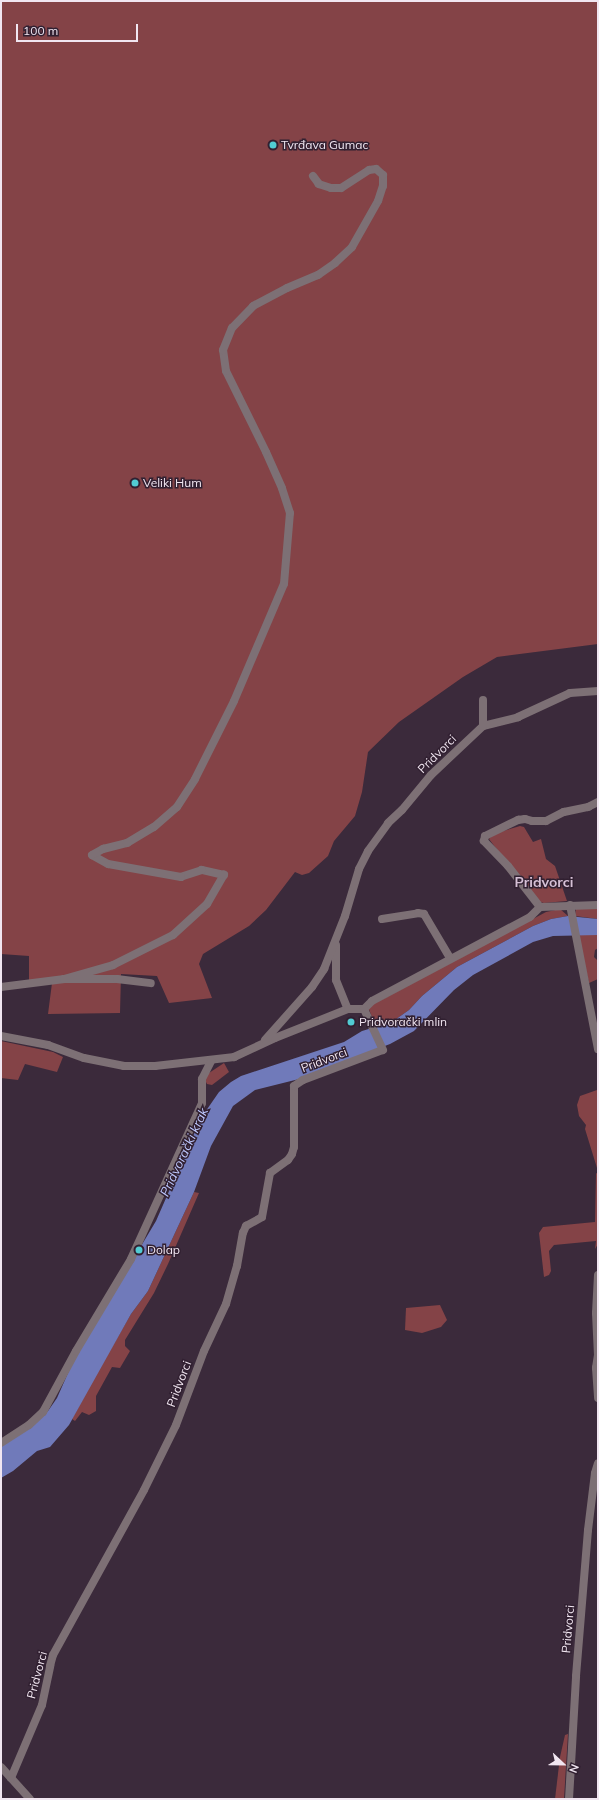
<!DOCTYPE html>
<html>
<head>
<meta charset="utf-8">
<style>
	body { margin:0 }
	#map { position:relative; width:599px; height:1800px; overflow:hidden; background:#3b2a3b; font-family:Mulish,sans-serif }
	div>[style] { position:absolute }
	.green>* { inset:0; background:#844347 }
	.water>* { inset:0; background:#707aba }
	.minor>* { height:8px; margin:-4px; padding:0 4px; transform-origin:4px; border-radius:4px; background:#7d7075 }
	.dots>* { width:11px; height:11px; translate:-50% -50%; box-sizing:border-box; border:2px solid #312031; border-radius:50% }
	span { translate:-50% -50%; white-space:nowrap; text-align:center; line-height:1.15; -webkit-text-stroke:3px #312031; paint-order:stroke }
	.poi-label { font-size:12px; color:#f1e6f1 }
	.left { translate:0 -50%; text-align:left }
	.street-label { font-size:12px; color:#f1e6f1 }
	.water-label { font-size:13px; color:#bec8fe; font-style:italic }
	.quarter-label { font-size:14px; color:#d6c0d6; font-weight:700 }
	.frame { position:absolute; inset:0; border:2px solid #f1e6f1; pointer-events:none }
	.north { position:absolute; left:543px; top:1744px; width:40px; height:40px; -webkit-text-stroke:3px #312031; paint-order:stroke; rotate:112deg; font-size:11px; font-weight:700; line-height:16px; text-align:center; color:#f1e6f1 }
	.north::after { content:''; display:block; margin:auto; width:14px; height:18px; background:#f1e6f1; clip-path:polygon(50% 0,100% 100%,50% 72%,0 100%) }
	.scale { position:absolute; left:16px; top:24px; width:122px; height:18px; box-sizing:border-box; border:2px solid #f1e6f1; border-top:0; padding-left:5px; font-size:12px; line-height:14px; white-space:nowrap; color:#f1e6f1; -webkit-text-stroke:3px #312031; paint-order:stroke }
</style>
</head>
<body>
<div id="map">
	<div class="green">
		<i style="clip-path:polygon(1px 1px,598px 1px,598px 644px,497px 657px,463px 677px,399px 722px,368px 752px,362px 792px,355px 816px,334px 841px,328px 856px,309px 873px,302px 875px,295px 872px,266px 910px,249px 926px,203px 954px,199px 964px,212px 998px,169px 1003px,157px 976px,121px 974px,120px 1013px,48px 1014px,52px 983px,29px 986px,29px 956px,1px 954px)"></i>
		<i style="clip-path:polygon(520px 826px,524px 827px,533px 842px,541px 839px,546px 859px,555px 866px,567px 901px,544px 903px,536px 901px,489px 839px,493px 834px)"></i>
		<i style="clip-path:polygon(576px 908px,597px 908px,598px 919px,575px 916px)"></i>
		<i style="clip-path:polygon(560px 909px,568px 916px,551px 919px,533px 926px,457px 967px,422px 996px,409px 1010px,392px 1022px,376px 1027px,368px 1007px,546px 912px)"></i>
		<i style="clip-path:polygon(578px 935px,598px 935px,598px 948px,595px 950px,594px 957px,598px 961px,598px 979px,589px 983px)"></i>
		<i style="clip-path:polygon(1px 1041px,53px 1052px,63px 1057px,57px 1072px,25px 1064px,18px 1080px,1px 1078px)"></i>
		<i style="clip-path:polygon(224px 1063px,229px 1072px,212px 1085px,207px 1084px,205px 1080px,206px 1075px)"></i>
		<i style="clip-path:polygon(597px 1090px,598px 1167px,597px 1168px,585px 1129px,586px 1125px,579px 1116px,577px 1105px,580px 1096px)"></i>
		<i style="clip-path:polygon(596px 1173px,598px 1174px,598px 1244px,595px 1249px,596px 1241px,554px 1245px,549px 1251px,551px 1271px,549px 1275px,544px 1277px,539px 1233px,543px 1227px,595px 1222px)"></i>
		<i style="clip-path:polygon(194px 1192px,199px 1193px,168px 1264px,154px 1293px,125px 1340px,125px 1346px,130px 1351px,120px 1368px,112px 1367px,96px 1396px,96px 1411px,89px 1415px,82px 1412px,75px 1421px,72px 1419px,96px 1375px,131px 1314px,148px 1291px)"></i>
		<i style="clip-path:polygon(440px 1305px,447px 1320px,441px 1327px,422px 1333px,405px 1330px,406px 1308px)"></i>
		<i style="clip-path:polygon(568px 1734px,564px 1799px,555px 1799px,560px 1757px,565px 1735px)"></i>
	</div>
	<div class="water">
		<i style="clip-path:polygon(568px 916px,598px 919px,598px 935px,553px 936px,533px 942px,473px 975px,454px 990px,414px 1031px,390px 1044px,299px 1079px,255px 1090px,233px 1106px,211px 1146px,194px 1192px,148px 1291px,131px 1314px,69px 1425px,50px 1447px,37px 1451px,13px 1471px,1px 1478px,1px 1445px,48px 1411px,57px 1398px,76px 1355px,156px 1221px,201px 1118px,219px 1092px,231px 1082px,241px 1076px,344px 1042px,362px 1031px,392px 1022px,409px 1010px,422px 996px,457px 967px,533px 926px,551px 919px)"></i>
	</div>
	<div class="minor">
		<i style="left:483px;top:726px;width:36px;rotate:-14deg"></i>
		<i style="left:518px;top:717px;width:57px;rotate:-24.8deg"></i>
		<i style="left:570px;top:693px;width:28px;rotate:-4deg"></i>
		<i style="left:570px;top:905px;width:147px;rotate:79deg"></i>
		<i style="left:540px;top:907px;width:52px;rotate:-128deg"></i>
		<i style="left:508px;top:866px;width:35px;rotate:-134deg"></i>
		<i style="left:484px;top:841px;width:5px;rotate:-79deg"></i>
		<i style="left:485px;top:836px;width:37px;rotate:-26deg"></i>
		<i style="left:518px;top:820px;width:7px;rotate:-8deg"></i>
		<i style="left:525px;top:819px;width:7px;rotate:16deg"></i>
		<i style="left:532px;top:821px;width:14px"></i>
		<i style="left:546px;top:821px;width:20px;rotate:-27deg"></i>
		<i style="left:564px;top:812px;width:25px;rotate:-12deg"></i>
		<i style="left:588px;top:807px;width:11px;rotate:-27deg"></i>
		<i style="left:382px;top:919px;width:36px;rotate:-9deg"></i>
		<i style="left:418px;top:913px;width:6px;rotate:9deg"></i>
		<i style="left:424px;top:914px;width:51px;rotate:59.4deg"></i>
		<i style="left:336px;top:945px;width:35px;rotate:90deg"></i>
		<i style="left:336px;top:980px;width:31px;rotate:68deg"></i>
		<i style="left:64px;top:979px;width:51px;rotate:-15.9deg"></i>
		<i style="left:113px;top:965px;width:67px;rotate:-26.6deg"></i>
		<i style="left:173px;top:935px;width:46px;rotate:-42.4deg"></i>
		<i style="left:207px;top:904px;width:34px;rotate:-60deg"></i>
		<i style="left:224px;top:875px;width:23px;rotate:-167deg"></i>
		<i style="left:202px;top:870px;width:22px;rotate:162deg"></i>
		<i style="left:181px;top:877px;width:74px;rotate:-169.9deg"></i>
		<i style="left:108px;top:864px;width:18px;rotate:-151deg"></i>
		<i style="left:92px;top:855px;width:13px;rotate:-29deg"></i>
		<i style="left:103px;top:849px;width:25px;rotate:-14deg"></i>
		<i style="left:127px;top:843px;width:31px;rotate:-31deg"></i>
		<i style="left:154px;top:827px;width:30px;rotate:-41deg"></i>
		<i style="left:177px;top:807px;width:33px;rotate:-57deg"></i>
		<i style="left:195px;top:779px;width:87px;rotate:-63.4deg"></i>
		<i style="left:234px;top:701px;width:127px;rotate:-66.9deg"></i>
		<i style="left:284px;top:584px;width:71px;rotate:-85.2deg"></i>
		<i style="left:290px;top:513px;width:26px;rotate:-108deg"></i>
		<i style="left:282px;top:488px;width:39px;rotate:-114deg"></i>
		<i style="left:266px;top:452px;width:90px;rotate:-116.3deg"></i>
		<i style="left:226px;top:371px;width:21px;rotate:-98deg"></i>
		<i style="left:223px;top:350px;width:24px;rotate:-68deg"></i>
		<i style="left:232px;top:328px;width:30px;rotate:-46deg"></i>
		<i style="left:253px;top:306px;width:38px;rotate:-28deg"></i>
		<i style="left:287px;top:288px;width:34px;rotate:-23deg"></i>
		<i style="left:318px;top:275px;width:21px;rotate:-35deg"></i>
		<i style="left:335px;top:263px;width:23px;rotate:-43deg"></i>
		<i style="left:352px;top:247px;width:53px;rotate:-60.5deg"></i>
		<i style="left:378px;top:201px;width:16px;rotate:-72deg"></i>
		<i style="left:383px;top:186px;width:11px;rotate:-90deg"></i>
		<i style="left:383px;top:175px;width:9px;rotate:-139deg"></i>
		<i style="left:376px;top:169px;width:7px;rotate:172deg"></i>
		<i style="left:369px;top:170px;width:33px;rotate:147deg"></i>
		<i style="left:341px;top:188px;width:10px;rotate:180deg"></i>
		<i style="left:331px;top:188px;width:13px;rotate:-162deg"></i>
		<i style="left:319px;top:184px;width:10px;rotate:-127deg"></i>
		<i style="left:1px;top:987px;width:64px;rotate:-7.2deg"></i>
		<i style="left:64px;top:979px;width:53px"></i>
		<i style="left:117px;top:979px;width:34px;rotate:7deg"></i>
		<i style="left:1px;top:1036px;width:48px;rotate:10.8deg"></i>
		<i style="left:48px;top:1045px;width:38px;rotate:20deg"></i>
		<i style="left:84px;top:1058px;width:41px;rotate:11.3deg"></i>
		<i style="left:124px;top:1066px;width:31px"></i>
		<i style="left:155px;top:1066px;width:80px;rotate:-6.5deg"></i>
		<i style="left:234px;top:1057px;width:45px;rotate:-24.9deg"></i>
		<i style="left:275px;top:1038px;width:79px;rotate:-21.7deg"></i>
		<i style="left:348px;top:1009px;width:16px"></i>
		<i style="left:364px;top:1009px;width:11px;rotate:-45deg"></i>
		<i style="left:372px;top:1001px;width:179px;rotate:-28deg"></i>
		<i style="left:530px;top:917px;width:14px;rotate:-45deg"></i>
		<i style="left:540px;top:907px;width:58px;rotate:-2deg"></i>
		<i style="left:265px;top:1040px;width:71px;rotate:-48.4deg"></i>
		<i style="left:312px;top:987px;width:22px;rotate:-56deg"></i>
		<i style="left:324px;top:969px;width:57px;rotate:-68.4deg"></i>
		<i style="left:345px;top:916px;width:49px;rotate:-73.4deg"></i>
		<i style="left:359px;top:869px;width:20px;rotate:-63deg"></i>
		<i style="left:368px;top:851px;width:34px;rotate:-54deg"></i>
		<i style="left:388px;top:823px;width:19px;rotate:-43deg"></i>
		<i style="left:402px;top:810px;width:45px;rotate:-50.4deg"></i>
		<i style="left:431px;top:775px;width:71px;rotate:-43.3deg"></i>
		<i style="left:483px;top:726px;width:26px;rotate:-90deg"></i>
		<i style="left:598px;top:1275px;width:38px;rotate:93deg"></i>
		<i style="left:596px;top:1313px;width:42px;rotate:87.3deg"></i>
		<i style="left:598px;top:1355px;width:13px;rotate:99deg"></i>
		<i style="left:596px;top:1368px;width:30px;rotate:86deg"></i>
		<i style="left:1px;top:1443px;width:33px;rotate:-33deg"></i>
		<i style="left:29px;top:1425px;width:19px;rotate:-43deg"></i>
		<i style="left:43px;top:1412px;width:69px;rotate:-61.6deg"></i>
		<i style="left:76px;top:1351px;width:107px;rotate:-59.1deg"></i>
		<i style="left:131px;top:1259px;width:171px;rotate:-65.5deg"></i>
		<i style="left:202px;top:1103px;width:24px;rotate:-90deg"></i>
		<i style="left:202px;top:1079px;width:20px;rotate:-63deg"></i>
		<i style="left:1px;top:1767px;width:43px;rotate:47.8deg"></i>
		<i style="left:11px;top:1778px;width:79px;rotate:-67deg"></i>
		<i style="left:42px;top:1705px;width:40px;rotate:-78deg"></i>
		<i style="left:50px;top:1666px;width:11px;rotate:-75deg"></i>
		<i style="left:53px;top:1655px;width:188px;rotate:-61.1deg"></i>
		<i style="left:144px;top:1490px;width:72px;rotate:-63.8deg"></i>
		<i style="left:176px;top:1425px;width:79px;rotate:-69.3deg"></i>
		<i style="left:204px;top:1351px;width:52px;rotate:-64.9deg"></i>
		<i style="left:226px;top:1304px;width:40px;rotate:-74deg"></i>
		<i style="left:237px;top:1266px;width:34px;rotate:-80deg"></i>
		<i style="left:243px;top:1233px;width:8px;rotate:-67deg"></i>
		<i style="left:246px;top:1226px;width:18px;rotate:-29deg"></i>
		<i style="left:262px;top:1217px;width:45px;rotate:-79.7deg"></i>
		<i style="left:270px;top:1173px;width:22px;rotate:-36deg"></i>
		<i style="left:288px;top:1160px;width:7px;rotate:-56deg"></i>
		<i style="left:292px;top:1154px;width:7px;rotate:-74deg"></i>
		<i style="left:294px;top:1147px;width:61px;rotate:-90deg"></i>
		<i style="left:294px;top:1086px;width:11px;rotate:-34deg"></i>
		<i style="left:303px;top:1080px;width:85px;rotate:-20.6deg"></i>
		<i style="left:383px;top:1050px;width:45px;rotate:-114.9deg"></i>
		<i style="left:569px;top:1799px;width:123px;rotate:-86.7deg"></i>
		<i style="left:576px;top:1676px;width:146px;rotate:-85.3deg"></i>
		<i style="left:588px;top:1530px;width:57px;rotate:-83deg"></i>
		<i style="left:595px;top:1473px;width:10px;rotate:-73deg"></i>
	</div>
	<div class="dots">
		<i style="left:273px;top:145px;background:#51ccd3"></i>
		<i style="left:135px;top:483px;background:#51ccd3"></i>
		<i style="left:351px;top:1022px;background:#51ccd3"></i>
		<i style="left:139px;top:1250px;background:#51ccd3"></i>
	</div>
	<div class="poi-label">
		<span class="left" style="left:281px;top:145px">Tvrđava Gumac</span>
		<span class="left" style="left:143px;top:483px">Veliki Hum</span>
		<span class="left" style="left:359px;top:1022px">Pridvorački mlin</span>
		<span class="left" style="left:147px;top:1250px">Dolap</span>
	</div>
	<div class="street-label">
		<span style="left:437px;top:754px;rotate:-45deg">Pridvorci</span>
		<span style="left:324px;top:1060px;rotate:-21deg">Pridvorci</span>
		<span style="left:179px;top:1384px;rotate:-69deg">Pridvorci</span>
		<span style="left:568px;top:1629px;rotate:-85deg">Pridvorci</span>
		<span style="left:37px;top:1675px;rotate:-75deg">Pridvorci</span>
	</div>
	<div class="water-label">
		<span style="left:184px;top:1152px;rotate:-65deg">Pridvorački krak</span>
	</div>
	<div class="quarter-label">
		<span style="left:544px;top:882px">Pridvorci</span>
	</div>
	<div class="frame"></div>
	<div class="north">N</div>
	<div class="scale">100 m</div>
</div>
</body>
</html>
